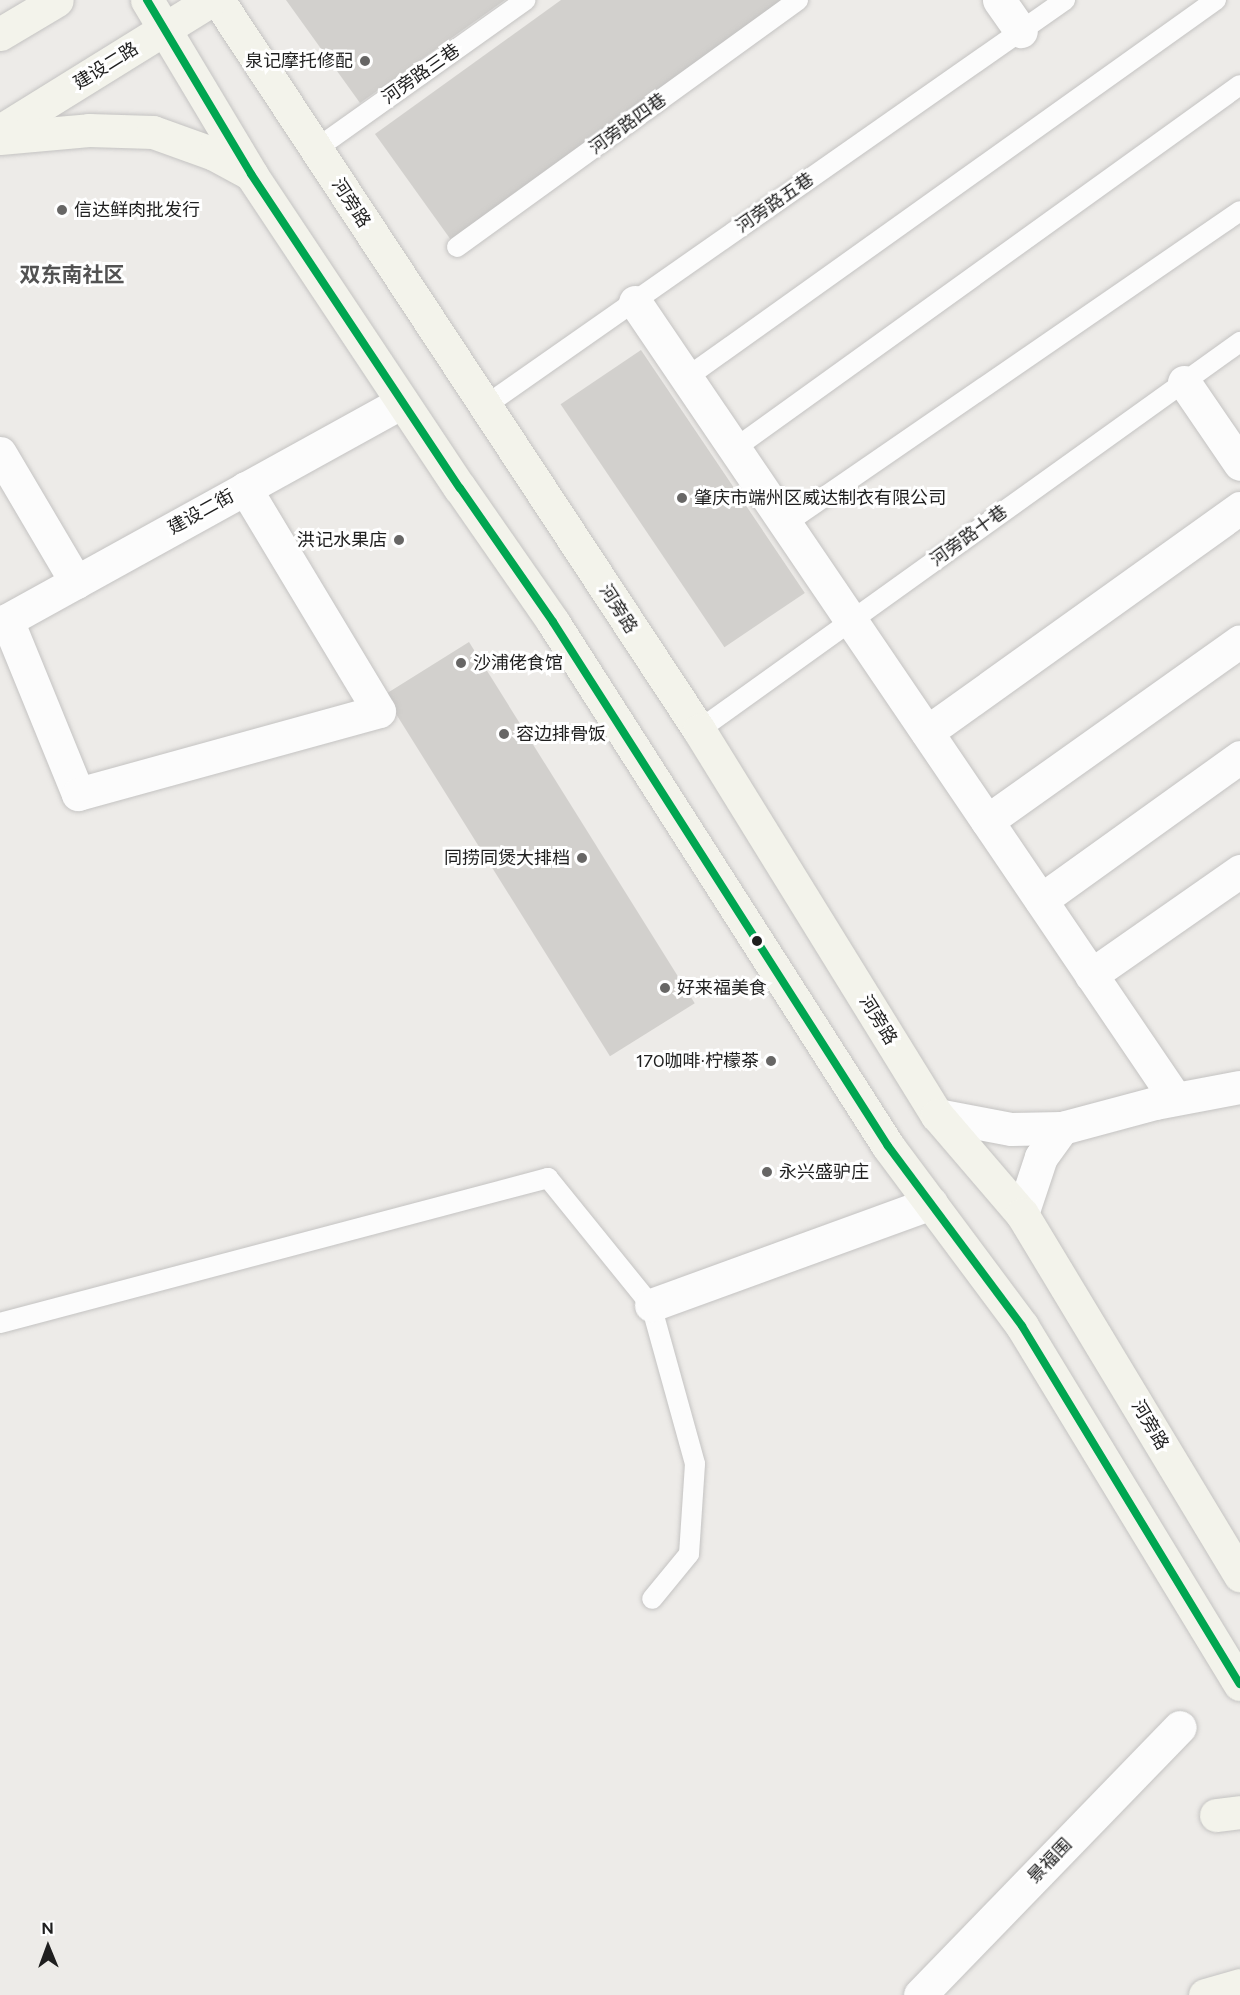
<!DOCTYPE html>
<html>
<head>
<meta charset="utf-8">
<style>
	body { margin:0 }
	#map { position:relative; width:1240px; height:1995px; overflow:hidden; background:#edebe8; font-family:Figtree,"Noto Sans SC",sans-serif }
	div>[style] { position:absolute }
	.building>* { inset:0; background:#d2d0cd; transform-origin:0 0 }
	.roads { filter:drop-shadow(0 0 2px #c4c3c2) drop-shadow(0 0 2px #c4c3c2) }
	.lane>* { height:20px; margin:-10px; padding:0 10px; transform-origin:10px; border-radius:10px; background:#fcfcfc }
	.street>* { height:33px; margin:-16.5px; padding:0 16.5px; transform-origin:16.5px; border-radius:16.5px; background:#fcfcfc }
	.secondary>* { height:33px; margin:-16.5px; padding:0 16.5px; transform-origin:16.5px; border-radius:16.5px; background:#f3f3eb }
	.bus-1>* { height:8px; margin:-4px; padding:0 4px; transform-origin:4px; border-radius:4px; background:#00a651 }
	.dots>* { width:16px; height:16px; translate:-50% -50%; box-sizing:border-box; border:3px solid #fff; border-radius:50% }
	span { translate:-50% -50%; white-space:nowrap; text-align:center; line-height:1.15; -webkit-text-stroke:6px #fff; paint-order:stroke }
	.poi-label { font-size:18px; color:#1f1f1f }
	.right { translate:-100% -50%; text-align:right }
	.left { translate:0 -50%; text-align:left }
	.street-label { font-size:18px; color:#1f1f1f }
	.quarter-label { font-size:21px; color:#525252; font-weight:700 }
	.north { position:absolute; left:18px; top:1917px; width:60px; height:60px; -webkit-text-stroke:4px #fff; paint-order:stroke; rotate:359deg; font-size:16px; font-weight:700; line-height:24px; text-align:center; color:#1f1f1f }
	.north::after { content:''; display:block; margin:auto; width:21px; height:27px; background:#1f1f1f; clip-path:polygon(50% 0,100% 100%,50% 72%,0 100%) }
</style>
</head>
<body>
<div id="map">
	<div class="building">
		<i style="clip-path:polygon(286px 0,505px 0,360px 103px)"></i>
		<i style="clip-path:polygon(561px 0,784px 0,451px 240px,375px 134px)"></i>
		<i style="left:641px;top:350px;width:293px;height:97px;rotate:56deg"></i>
		<i style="left:469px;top:642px;width:426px;height:100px;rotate:58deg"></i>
	</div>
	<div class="roads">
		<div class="lane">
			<i style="left:316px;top:149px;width:257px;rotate:-35.4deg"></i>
			<i style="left:457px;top:247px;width:421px;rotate:-35.9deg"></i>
			<i style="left:686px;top:378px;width:651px;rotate:-35.5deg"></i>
			<i style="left:485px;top:406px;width:708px;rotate:-34.99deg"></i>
			<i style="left:734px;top:449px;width:623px;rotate:-35.73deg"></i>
			<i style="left:785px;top:524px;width:552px;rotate:-34.52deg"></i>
			<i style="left:699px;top:730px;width:666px;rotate:-35.65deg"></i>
			<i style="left:0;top:1323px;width:567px;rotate:-14.82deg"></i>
			<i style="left:548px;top:1178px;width:164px;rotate:51deg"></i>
			<i style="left:651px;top:1305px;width:165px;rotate:74.5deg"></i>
			<i style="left:695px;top:1464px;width:90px;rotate:93.8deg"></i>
			<i style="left:689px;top:1554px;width:58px;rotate:129.4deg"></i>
		</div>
		<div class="street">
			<i style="left:999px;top:0;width:38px;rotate:55deg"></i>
			<i style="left:635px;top:302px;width:962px;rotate:55.85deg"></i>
			<i style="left:1184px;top:382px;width:99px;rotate:55.7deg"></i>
			<i style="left:0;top:453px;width:150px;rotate:59.5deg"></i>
			<i style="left:7px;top:620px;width:188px;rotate:67.8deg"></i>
			<i style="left:78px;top:794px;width:312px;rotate:-15.4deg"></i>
			<i style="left:379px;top:711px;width:260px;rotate:-121deg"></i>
			<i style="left:0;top:624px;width:459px;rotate:-28.9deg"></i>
			<i style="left:927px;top:732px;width:385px;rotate:-35.6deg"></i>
			<i style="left:987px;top:821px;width:310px;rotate:-35.4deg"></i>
			<i style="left:1041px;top:900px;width:245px;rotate:-35.7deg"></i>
			<i style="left:1091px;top:975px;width:182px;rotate:-34.9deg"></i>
			<i style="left:937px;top:1115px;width:75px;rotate:10.7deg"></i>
			<i style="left:1011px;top:1129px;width:51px;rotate:-1.1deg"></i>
			<i style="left:1062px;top:1128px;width:96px;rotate:-15deg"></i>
			<i style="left:1155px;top:1103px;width:86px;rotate:-10.7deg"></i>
			<i style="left:1022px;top:1214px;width:60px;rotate:-71.6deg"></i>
			<i style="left:1041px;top:1157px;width:36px;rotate:-54deg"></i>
			<i style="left:651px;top:1305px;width:298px;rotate:-20deg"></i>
			<i style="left:920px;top:1995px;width:373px;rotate:-45.9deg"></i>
		</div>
		<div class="secondary">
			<i style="left:147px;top:0;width:203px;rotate:59.1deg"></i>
			<i style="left:251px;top:174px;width:377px;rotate:56.4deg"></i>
			<i style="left:460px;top:488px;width:163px;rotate:55.2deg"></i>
			<i style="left:553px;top:622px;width:622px;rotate:57.41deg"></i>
			<i style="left:888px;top:1146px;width:224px;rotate:53.3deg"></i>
			<i style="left:1022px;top:1326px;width:419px;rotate:58.7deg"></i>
			<i style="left:218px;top:0;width:874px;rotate:56.62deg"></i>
			<i style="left:699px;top:730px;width:453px;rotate:58.3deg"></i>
			<i style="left:937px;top:1115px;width:130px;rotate:49.4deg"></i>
			<i style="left:1022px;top:1214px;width:422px;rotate:58.9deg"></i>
			<i style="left:0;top:34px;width:66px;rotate:-30.8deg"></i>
			<i style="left:0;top:131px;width:248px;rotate:-31.8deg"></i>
			<i style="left:0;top:138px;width:89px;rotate:-5.1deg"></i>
			<i style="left:89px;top:130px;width:64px;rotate:1.8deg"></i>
			<i style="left:153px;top:132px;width:65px;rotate:19.8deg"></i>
			<i style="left:214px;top:154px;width:42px;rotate:28.4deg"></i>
			<i style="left:1216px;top:1815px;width:24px;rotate:-7deg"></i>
			<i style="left:1205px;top:1995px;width:36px;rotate:-16deg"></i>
		</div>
	</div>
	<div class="bus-1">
		<i style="left:147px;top:0;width:203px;rotate:59.1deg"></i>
		<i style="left:251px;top:174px;width:377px;rotate:56.4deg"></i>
		<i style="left:460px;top:488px;width:163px;rotate:55.2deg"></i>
		<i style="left:553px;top:622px;width:622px;rotate:57.41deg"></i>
		<i style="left:888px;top:1146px;width:224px;rotate:53.3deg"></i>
		<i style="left:1022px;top:1326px;width:419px;rotate:58.7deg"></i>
	</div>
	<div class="dots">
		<i style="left:365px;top:61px;background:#676665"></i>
		<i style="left:62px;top:210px;background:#676665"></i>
		<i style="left:682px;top:498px;background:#676665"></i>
		<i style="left:399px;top:540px;background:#676665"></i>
		<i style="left:461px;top:663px;background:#676665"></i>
		<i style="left:504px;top:734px;background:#676665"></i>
		<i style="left:582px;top:858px;background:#676665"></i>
		<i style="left:757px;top:941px;background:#1f1f1f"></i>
		<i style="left:665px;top:988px;background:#676665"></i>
		<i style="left:771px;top:1061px;background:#676665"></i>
		<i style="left:767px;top:1172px;background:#676665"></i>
	</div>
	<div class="poi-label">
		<span class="right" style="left:353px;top:61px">泉记摩托修配</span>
		<span class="left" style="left:74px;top:210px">信达鲜肉批发行</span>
		<span class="left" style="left:694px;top:498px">肇庆市端州区威达制衣有限公司</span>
		<span class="right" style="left:387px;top:540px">洪记水果店</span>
		<span class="left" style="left:473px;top:663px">沙浦佬食馆</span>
		<span class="left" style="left:516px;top:734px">容边排骨饭</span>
		<span class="right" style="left:570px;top:858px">同捞同煲大排档</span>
		<span class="left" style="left:677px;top:988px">好来福美食</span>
		<span class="right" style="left:759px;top:1061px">170咖啡·柠檬茶</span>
		<span class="left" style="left:779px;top:1172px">永兴盛驴庄</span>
	</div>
	<div class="street-label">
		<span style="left:106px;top:66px;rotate:-32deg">建设二路</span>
		<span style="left:421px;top:74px;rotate:-35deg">河旁路三巷</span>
		<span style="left:628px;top:124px;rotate:-36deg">河旁路四巷</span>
		<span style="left:351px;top:203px;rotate:57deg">河旁路</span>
		<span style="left:775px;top:203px;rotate:-35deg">河旁路五巷</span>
		<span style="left:201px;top:512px;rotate:-29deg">建设二街</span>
		<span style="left:969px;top:536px;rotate:-36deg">河旁路十巷</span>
		<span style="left:618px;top:609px;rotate:57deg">河旁路</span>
		<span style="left:878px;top:1020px;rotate:58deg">河旁路</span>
		<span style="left:1150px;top:1425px;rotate:59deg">河旁路</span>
		<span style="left:1050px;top:1861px;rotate:-46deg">景福围</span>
	</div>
	<div class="quarter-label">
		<span style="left:72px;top:275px">双东南社区</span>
	</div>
	<div class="north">N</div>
</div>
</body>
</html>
